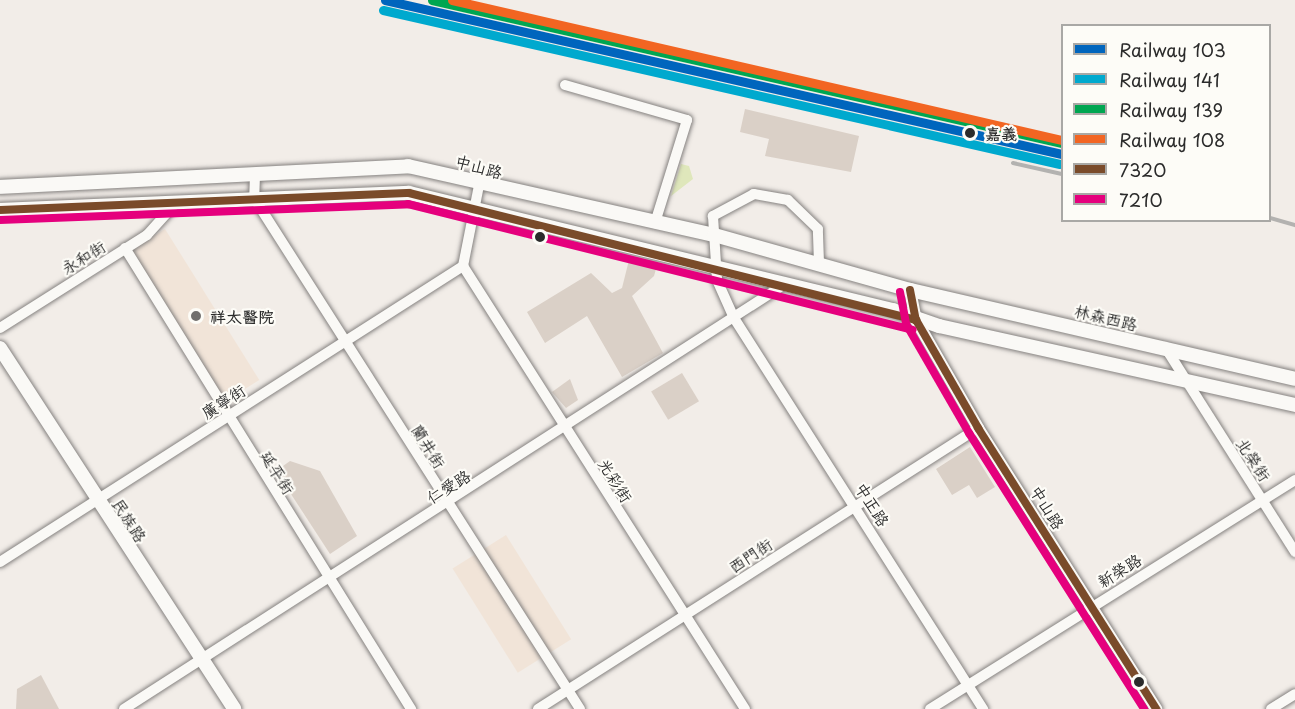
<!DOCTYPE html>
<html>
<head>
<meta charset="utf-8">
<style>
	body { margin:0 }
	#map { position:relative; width:1295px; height:709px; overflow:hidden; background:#f2ede8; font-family:"Playpen Sans","LXGW WenKai TC",sans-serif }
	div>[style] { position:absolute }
	.built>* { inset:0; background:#f1e4d8; transform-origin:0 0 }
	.green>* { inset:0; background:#dfe7bb }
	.building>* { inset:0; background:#dad0c7; transform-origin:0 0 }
	.roads { filter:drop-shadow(0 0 2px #858280) drop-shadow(0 0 2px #858280) }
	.minor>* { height:10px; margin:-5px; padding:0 5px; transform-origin:5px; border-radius:5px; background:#faf9f6 }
	.tertiary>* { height:12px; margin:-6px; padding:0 6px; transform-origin:6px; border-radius:6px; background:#faf9f6 }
	.secondary>* { height:14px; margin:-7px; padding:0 7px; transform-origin:7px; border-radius:7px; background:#faf9f6 }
	.rail>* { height:4px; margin:-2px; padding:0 2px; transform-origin:2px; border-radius:2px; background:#b3b2b0 }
	.bus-1>* { height:8px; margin:-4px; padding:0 4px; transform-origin:4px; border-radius:4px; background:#7a4b2a }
	.bus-2>* { height:8px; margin:-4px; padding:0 4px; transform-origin:4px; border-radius:4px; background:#e5007d }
	.rail-1>* { height:9px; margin:-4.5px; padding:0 4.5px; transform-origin:4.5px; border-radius:4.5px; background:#0065bd }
	.rail-2>* { height:9px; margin:-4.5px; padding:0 4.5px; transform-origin:4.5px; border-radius:4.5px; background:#00a9ce }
	.rail-3>* { height:9px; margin:-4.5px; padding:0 4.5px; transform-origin:4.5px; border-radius:4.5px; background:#00a651 }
	.rail-4>* { height:9px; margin:-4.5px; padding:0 4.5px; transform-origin:4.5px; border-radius:4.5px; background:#f26522 }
	.dots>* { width:16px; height:16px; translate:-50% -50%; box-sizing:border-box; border:3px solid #fdfcf7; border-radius:50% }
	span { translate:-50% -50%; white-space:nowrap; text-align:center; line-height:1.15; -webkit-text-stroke:4.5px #fdfcf7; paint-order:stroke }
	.stop-label { font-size:16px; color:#2b2b2b; font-weight:700 }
	.left { translate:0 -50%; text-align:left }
	.street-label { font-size:16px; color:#2b2b2b }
	.poi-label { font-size:16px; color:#2b2b2b; font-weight:700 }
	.legend { position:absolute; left:1061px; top:24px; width:210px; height:198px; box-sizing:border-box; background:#fdfcf7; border:2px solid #a9a8a5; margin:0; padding:8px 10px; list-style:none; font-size:18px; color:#2b2b2b }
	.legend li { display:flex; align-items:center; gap:12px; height:30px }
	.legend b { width:30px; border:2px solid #a9a8a5 }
</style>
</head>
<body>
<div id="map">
	<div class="built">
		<i style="left:165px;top:229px;width:178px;height:40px;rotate:58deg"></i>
		<i style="left:506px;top:535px;width:123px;height:63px;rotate:58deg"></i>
	</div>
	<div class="green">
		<i style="clip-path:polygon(681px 164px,689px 166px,693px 179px,671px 196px)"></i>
	</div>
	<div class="building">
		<i style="clip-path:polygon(745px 109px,859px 136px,851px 172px,765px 156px,769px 139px,740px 132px)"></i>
		<i style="clip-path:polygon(630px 256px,658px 262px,654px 276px,632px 296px,663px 353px,622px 377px,587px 316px,545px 343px,527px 312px,591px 273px,612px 293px,622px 288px)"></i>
		<i style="left:682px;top:373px;width:33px;height:36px;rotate:59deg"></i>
		<i style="clip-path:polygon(570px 379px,578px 400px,566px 408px,552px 392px)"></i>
		<i style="clip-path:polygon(970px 447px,995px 487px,977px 498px,969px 485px,952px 495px,936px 469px)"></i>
		<i style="clip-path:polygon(290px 461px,320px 471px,357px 536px,330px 554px,276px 471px)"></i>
		<i style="clip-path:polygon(41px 675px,59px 709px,16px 709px,17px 689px)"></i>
	</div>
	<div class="roads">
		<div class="minor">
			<i style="left:565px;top:85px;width:127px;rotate:16deg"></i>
			<i style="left:687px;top:120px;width:108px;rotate:107.3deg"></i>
			<i style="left:255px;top:175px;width:23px;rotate:92deg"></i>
			<i style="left:254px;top:198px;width:606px;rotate:57.46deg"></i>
			<i style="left:125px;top:248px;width:543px;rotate:58.18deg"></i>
			<i style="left:819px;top:263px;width:34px;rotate:-92deg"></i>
			<i style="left:818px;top:229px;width:42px;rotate:-136deg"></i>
			<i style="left:788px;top:200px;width:35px;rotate:-170deg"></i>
			<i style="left:754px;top:194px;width:47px;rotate:151.8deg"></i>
			<i style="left:713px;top:216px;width:64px;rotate:86.4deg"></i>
			<i style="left:717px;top:280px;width:42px;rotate:65.9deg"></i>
			<i style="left:734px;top:318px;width:464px;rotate:57.5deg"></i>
			<i style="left:463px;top:266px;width:525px;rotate:57.52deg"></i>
			<i style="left:463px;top:266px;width:83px;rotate:-78.8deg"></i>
			<i style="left:0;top:328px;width:174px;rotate:-32.3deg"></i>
			<i style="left:147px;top:235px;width:42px;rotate:-47.9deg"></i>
			<i style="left:1165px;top:347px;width:243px;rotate:57.6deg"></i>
			<i style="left:0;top:562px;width:550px;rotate:-32.59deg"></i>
			<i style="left:124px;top:709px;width:786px;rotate:-32.74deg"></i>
			<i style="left:538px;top:709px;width:522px;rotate:-32.56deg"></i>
			<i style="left:930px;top:709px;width:431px;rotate:-32.1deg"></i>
			<i style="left:1271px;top:709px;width:28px;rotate:-32deg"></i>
		</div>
		<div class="tertiary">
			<i style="left:910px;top:290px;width:31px;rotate:79deg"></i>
			<i style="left:916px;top:320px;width:125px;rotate:60.1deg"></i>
			<i style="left:978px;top:428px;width:333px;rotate:57.6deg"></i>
		</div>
		<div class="secondary">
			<i style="left:0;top:187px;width:409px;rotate:-2.9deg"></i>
			<i style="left:408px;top:166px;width:314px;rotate:12.7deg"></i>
			<i style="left:714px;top:235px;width:204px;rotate:15.7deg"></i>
			<i style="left:910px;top:290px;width:395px;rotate:13deg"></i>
			<i style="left:0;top:210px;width:409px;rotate:-2.4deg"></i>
			<i style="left:409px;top:193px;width:498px;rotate:13.6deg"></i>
			<i style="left:893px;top:310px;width:49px;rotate:19.2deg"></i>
			<i style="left:939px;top:326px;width:365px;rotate:12.5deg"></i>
			<i style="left:0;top:348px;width:430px;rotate:57deg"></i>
		</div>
	</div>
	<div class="rail">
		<i style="left:1013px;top:163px;width:50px;rotate:12.7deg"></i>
		<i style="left:1270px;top:218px;width:26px;rotate:16deg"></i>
	</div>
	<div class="bus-1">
		<i style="left:0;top:210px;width:409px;rotate:-2.4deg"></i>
		<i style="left:409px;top:193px;width:523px;rotate:14.06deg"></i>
		<i style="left:910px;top:290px;width:31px;rotate:79deg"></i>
		<i style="left:916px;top:320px;width:125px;rotate:60.1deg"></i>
		<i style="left:978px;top:428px;width:333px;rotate:57.6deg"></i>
	</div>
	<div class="bus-2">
		<i style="left:0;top:220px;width:408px;rotate:-2.2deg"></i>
		<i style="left:408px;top:204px;width:520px;rotate:14.01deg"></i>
		<i style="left:900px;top:292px;width:33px;rotate:79deg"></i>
		<i style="left:906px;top:324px;width:126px;rotate:60deg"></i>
		<i style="left:969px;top:433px;width:327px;rotate:57.6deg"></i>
	</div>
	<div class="rail-1">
		<i style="left:385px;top:0;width:694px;rotate:12.82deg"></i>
	</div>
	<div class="rail-2">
		<i style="left:383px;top:10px;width:694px;rotate:12.82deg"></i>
	</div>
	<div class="rail-3">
		<i style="left:432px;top:0;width:646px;rotate:12.79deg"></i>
	</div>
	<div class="rail-4">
		<i style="left:452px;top:0;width:626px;rotate:12.93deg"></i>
	</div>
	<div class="dots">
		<i style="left:970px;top:133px;background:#2b2b2b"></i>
		<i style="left:540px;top:237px;background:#2b2b2b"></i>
		<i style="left:196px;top:316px;background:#716f6d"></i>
		<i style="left:1139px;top:682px;background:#2b2b2b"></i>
	</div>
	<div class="stop-label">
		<span class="left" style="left:985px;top:133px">嘉義</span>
	</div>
	<div class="street-label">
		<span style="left:479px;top:166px;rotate:15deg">中山路</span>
		<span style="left:83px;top:257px;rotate:-32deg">永和街</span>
		<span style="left:1106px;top:317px;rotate:13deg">林森西路</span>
		<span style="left:223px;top:401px;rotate:-33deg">廣寧街</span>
		<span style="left:429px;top:446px;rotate:58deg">蘭井街</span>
		<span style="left:1254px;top:459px;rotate:57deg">北榮街</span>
		<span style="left:278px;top:472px;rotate:58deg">延平街</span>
		<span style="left:616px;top:480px;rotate:58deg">光彩街</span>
		<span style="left:448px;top:486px;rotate:-32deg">仁愛路</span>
		<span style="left:873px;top:504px;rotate:58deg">中正路</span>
		<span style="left:1048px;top:507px;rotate:58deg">中山路</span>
		<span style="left:130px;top:520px;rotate:57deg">民族路</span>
		<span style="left:750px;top:555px;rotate:-33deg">西門街</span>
		<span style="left:1119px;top:570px;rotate:-32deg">新榮路</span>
	</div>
	<div class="poi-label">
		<span class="left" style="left:210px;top:316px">祥太醫院</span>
	</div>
	<ul class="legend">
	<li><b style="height:8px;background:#0065bd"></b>Railway 103</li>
	<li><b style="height:8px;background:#00a9ce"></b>Railway 141</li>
	<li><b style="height:8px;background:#00a651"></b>Railway 139</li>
	<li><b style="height:8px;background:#f26522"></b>Railway 108</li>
	<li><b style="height:8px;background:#7a4b2a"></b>7320</li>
	<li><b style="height:8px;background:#e5007d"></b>7210</li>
	</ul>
</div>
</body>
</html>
